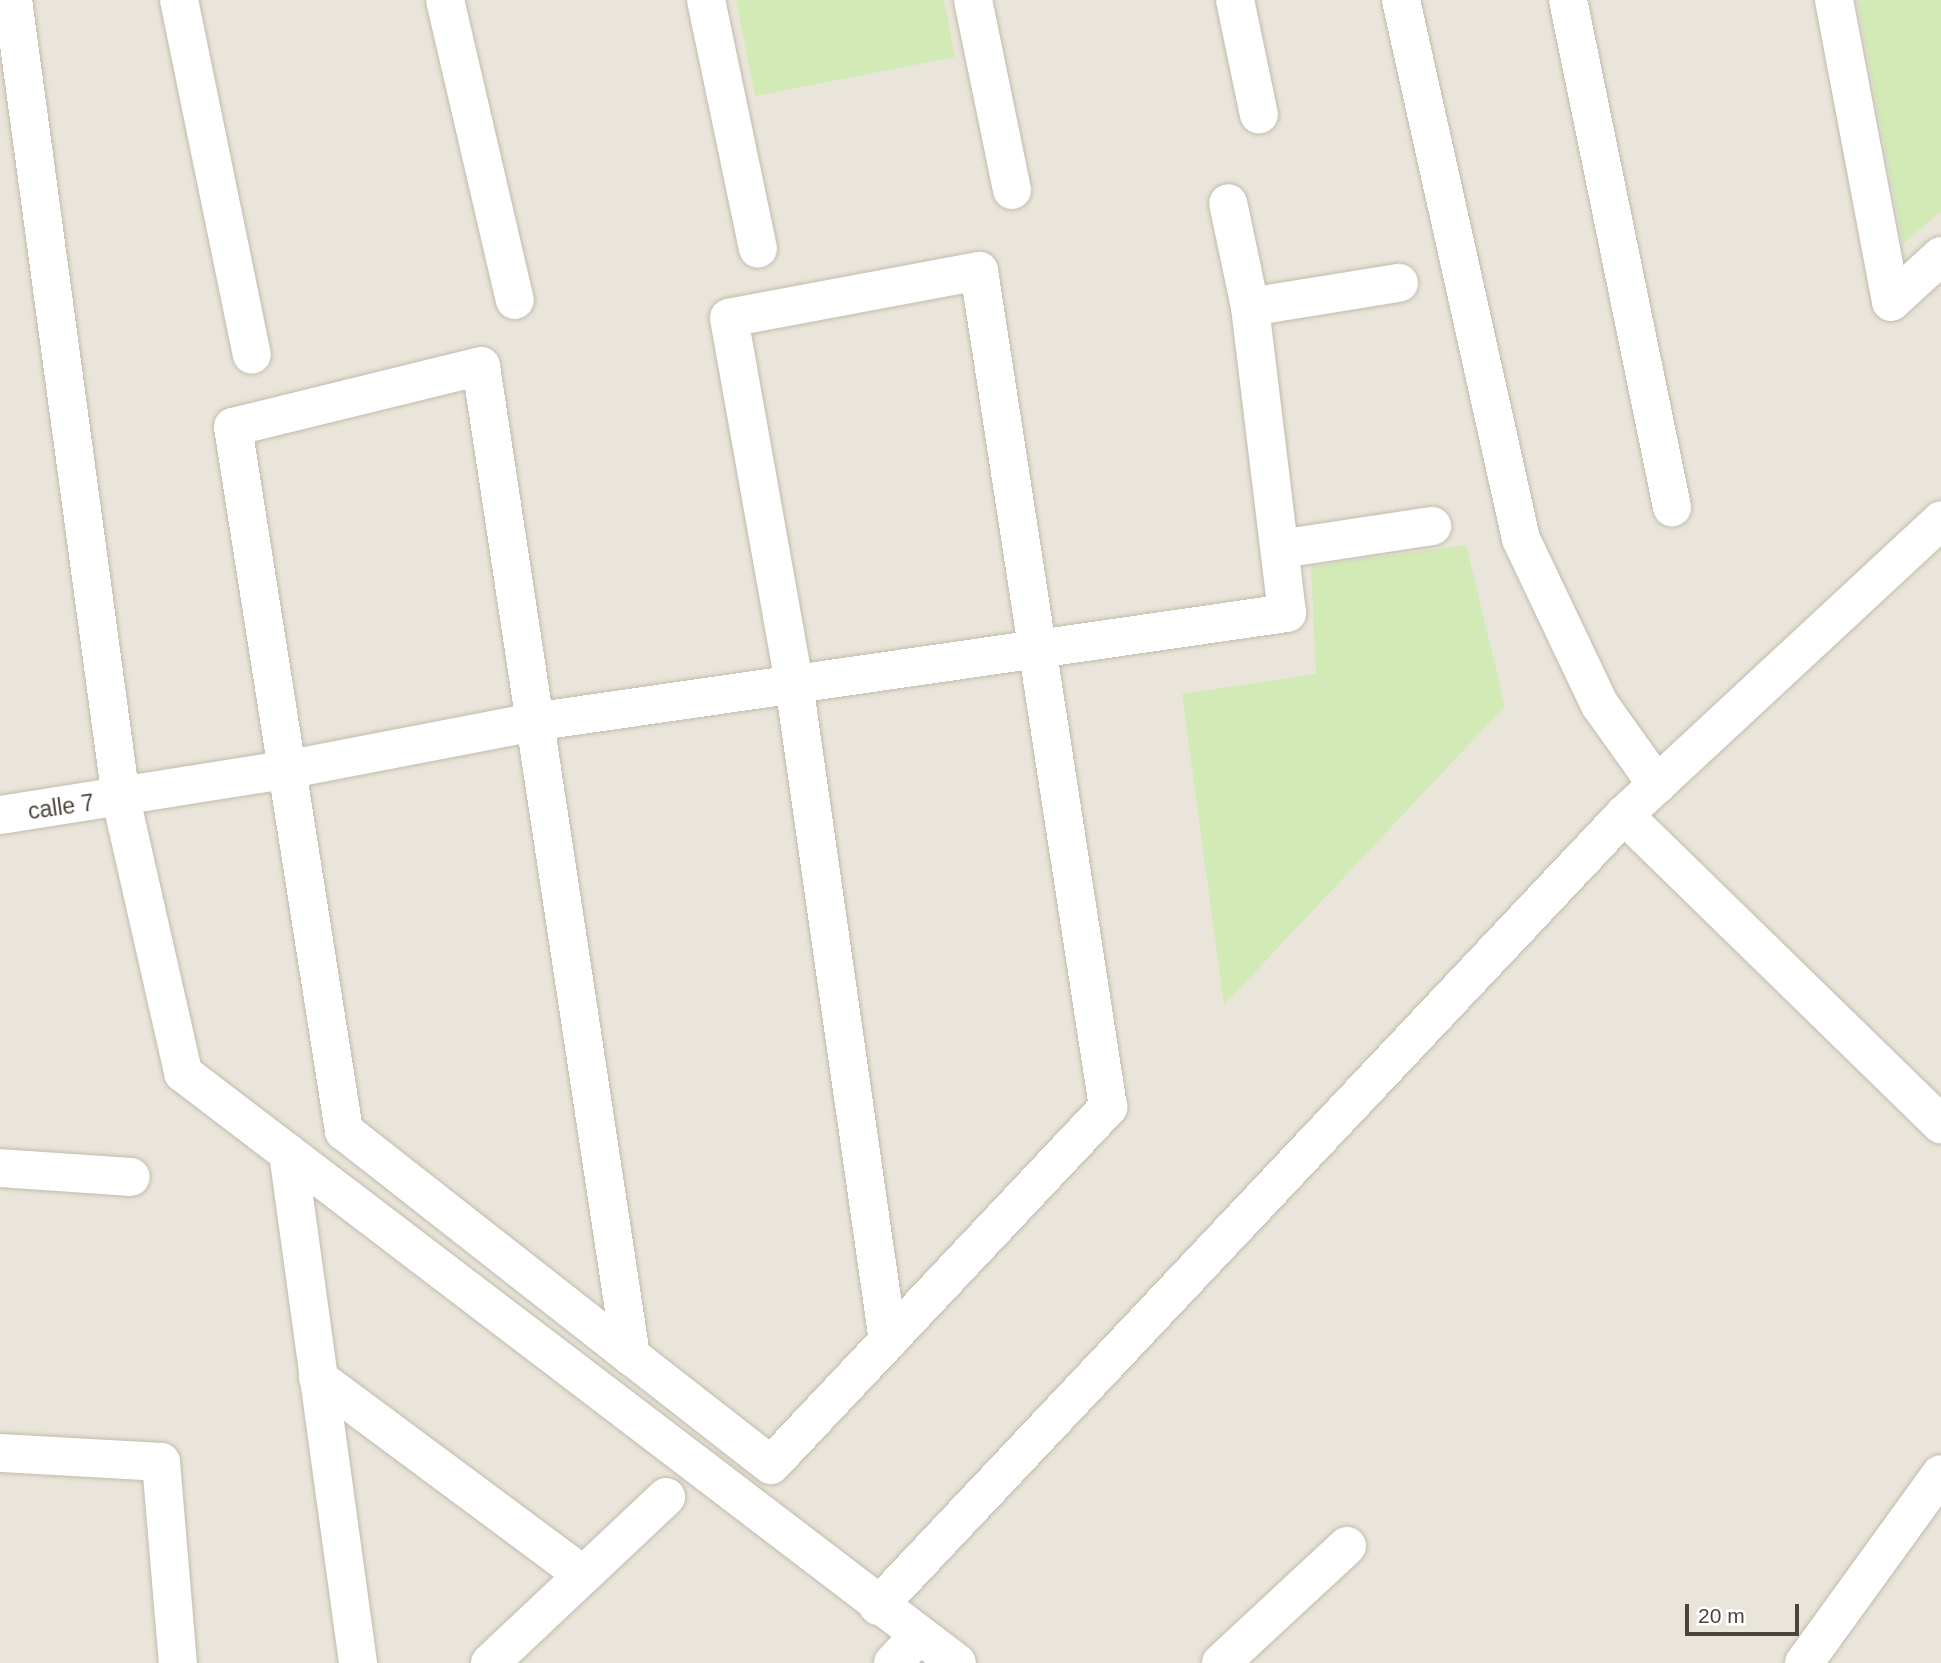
<!DOCTYPE html>
<html>
<head>
<meta charset="utf-8">
<style>
	body { margin:0 }
	#map { position:relative; width:1941px; height:1663px; overflow:hidden; background:#f6f3ec; font-family:Helvetica,sans-serif }
	div>[style] { position:absolute }
	.residential>* { inset:0; background:#eae5da; transform-origin:0 0 }
	.green>* { inset:0; background:#d2eab5 }
	.roads { filter:drop-shadow(0 0 2px #c2bbae) drop-shadow(0 0 2px #c2bbae) }
	.minor>* { height:38px; margin:-19px; padding:0 19px; transform-origin:19px; border-radius:19px; background:#fff }
	span { translate:-50% -50%; white-space:nowrap; text-align:center; line-height:1.15; -webkit-text-stroke:5px #fff; paint-order:stroke }
	.street-label { font-size:23px; color:#4b4439 }
	.scale { position:absolute; left:1685px; top:1604px; width:114px; height:32px; box-sizing:border-box; border:4px solid #4b4439; border-top:0; padding-left:9px; font-size:21px; line-height:24px; white-space:nowrap; color:#4b4439; -webkit-text-stroke:5px #fff; paint-order:stroke }
</style>
</head>
<body>
<div id="map">
	<div class="residential">
		<i style="left:0;top:0;width:1941px;height:1663px"></i>
	</div>
	<div class="green">
		<i style="clip-path:polygon(736px 0,944px 0,955px 57px,755px 96px)"></i>
		<i style="clip-path:polygon(1857px 0,1941px 0,1941px 211px,1903px 244px)"></i>
		<i style="clip-path:polygon(1466px 545px,1505px 706px,1224px 1005px,1182px 694px,1316px 674px,1311px 566px)"></i>
	</div>
	<div class="roads">
		<div class="minor">
			<i style="left:13px;top:0;width:806px;rotate:82.3deg"></i>
			<i style="left:121px;top:799px;width:281px;rotate:77.2deg"></i>
			<i style="left:183px;top:1073px;width:973px;rotate:37.32deg"></i>
			<i style="left:179px;top:0;width:362px;rotate:78.4deg"></i>
			<i style="left:445px;top:0;width:308px;rotate:76.9deg"></i>
			<i style="left:706px;top:0;width:254px;rotate:78.2deg"></i>
			<i style="left:973px;top:0;width:194px;rotate:78.4deg"></i>
			<i style="left:1235px;top:0;width:117px;rotate:78.2deg"></i>
			<i style="left:1401px;top:0;width:552px;rotate:77.45deg"></i>
			<i style="left:1521px;top:539px;width:184px;rotate:64.6deg"></i>
			<i style="left:1600px;top:705px;width:98px;rotate:54.5deg"></i>
			<i style="left:1568px;top:0;width:518px;rotate:78.41deg"></i>
			<i style="left:1834px;top:0;width:307px;rotate:79.3deg"></i>
			<i style="left:1891px;top:302px;width:68px;rotate:-42.6deg"></i>
			<i style="left:1250px;top:307px;width:151px;rotate:-9.2deg"></i>
			<i style="left:1280px;top:549px;width:154px;rotate:-8.6deg"></i>
			<i style="left:0;top:815px;width:294px;rotate:-9deg"></i>
			<i style="left:290px;top:769px;width:248px;rotate:-10.9deg"></i>
			<i style="left:533px;top:722px;width:762px;rotate:-8.23deg"></i>
			<i style="left:1287px;top:613px;width:308px;rotate:-96.9deg"></i>
			<i style="left:1250px;top:307px;width:106px;rotate:-101.9deg"></i>
			<i style="left:1624px;top:815px;width:443px;rotate:44.3deg"></i>
			<i style="left:288px;top:1153px;width:515px;rotate:82.18deg"></i>
			<i style="left:0;top:1168px;width:131px;rotate:3.9deg"></i>
			<i style="left:631px;top:1356px;width:1001px;rotate:-98.62deg"></i>
			<i style="left:481px;top:366px;width:255px;rotate:166.2deg"></i>
			<i style="left:233px;top:427px;width:713px;rotate:81.04deg"></i>
			<i style="left:344px;top:1131px;width:365px;rotate:38.1deg"></i>
			<i style="left:631px;top:1356px;width:177px;rotate:37.9deg"></i>
			<i style="left:771px;top:1465px;width:492px;rotate:-46.7deg"></i>
			<i style="left:1108px;top:1107px;width:846px;rotate:-98.77deg"></i>
			<i style="left:979px;top:271px;width:254px;rotate:169.4deg"></i>
			<i style="left:729px;top:318px;width:372px;rotate:79.9deg"></i>
			<i style="left:794px;top:684px;width:664px;rotate:81.86deg"></i>
			<i style="left:318px;top:1378px;width:330px;rotate:36.6deg"></i>
			<i style="left:0;top:1453px;width:161px;rotate:3.2deg"></i>
			<i style="left:161px;top:1462px;width:202px;rotate:85.2deg"></i>
			<i style="left:878px;top:1606px;width:1087px;rotate:-46.68deg"></i>
			<i style="left:1624px;top:815px;width:433px;rotate:-42.9deg"></i>
			<i style="left:490px;top:1663px;width:242px;rotate:-43.3deg"></i>
			<i style="left:893px;top:1663px;width:38px;rotate:-47deg"></i>
			<i style="left:1221px;top:1663px;width:172px;rotate:-42.9deg"></i>
			<i style="left:1804px;top:1663px;width:233px;rotate:-54.1deg"></i>
		</div>
	</div>
	<div class="street-label">
		<span style="left:61px;top:807px;rotate:-8deg">calle 7</span>
	</div>
	<div class="scale">20 m</div>
</div>
</body>
</html>
